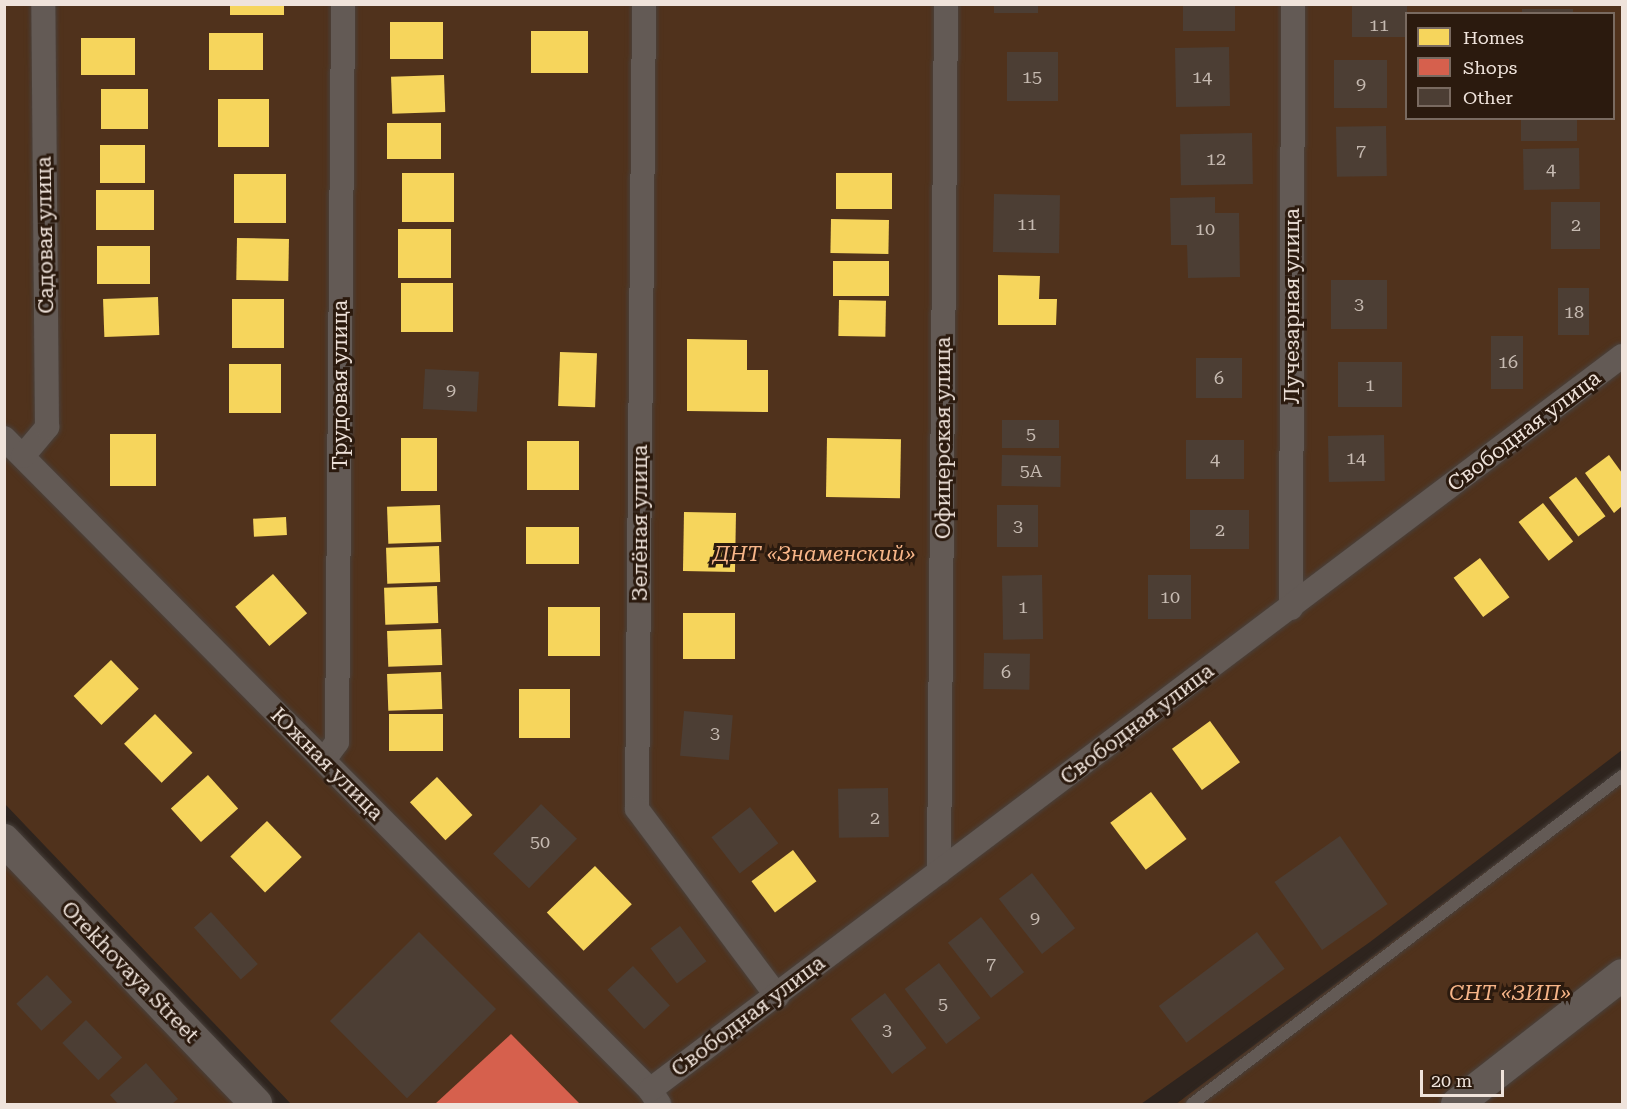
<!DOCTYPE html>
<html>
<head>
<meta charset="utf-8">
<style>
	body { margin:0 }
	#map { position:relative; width:1627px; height:1109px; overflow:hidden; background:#2e241e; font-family:"Roboto Serif",serif }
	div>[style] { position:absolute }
	.green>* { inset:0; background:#50321c }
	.homes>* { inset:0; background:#f6d55c; transform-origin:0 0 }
	.shops>* { inset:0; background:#d6604d }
	.building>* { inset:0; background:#4c3e34; transform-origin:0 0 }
	.roads { filter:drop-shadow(0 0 2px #49413c) drop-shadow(0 0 2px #49413c) }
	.service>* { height:12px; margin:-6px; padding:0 6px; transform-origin:6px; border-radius:6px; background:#635a55 }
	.minor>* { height:24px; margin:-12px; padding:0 12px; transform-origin:12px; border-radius:12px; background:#635a55 }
	.tertiary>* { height:32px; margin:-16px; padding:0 16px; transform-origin:16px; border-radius:16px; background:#635a55 }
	span { translate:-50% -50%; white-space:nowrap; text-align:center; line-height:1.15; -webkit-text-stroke:6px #2b1a0e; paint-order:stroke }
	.number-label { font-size:18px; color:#c6bab1 }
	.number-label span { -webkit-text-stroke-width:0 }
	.street-label { font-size:21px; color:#efe3db }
	.park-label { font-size:21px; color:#f7b588; font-style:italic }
	.frame { position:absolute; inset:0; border:6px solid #efe3db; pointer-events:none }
	.legend { position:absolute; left:1405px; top:12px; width:210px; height:108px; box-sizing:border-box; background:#2b1a0e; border:2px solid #796a60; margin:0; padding:8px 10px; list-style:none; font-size:18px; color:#efe3db }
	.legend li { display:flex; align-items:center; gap:12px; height:30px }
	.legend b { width:30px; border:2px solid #796a60 }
	.scale { position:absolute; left:1420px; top:1070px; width:84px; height:27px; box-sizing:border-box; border:3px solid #efe3db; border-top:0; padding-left:8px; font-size:18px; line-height:21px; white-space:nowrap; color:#efe3db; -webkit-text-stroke:4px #2b1a0e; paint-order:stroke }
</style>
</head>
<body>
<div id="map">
	<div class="green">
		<i style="clip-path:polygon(evenodd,5px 5px,1622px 5px,1622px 750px,1370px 942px,1141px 1104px,291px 1104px,5px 804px,5px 5px,1406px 14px,1614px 14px,1614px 118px,1406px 118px,1406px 14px)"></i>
		<i style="clip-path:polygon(1622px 769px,1622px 1104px,1176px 1104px)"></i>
		<i style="clip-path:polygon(5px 840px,256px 1104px,5px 1104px)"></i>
	</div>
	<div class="homes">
		<i style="left:230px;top:4px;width:54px;height:11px"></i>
		<i style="left:390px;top:22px;width:53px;height:37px"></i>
		<i style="left:531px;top:31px;width:57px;height:42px"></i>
		<i style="left:209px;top:33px;width:54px;height:37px"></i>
		<i style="left:135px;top:38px;width:37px;height:54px;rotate:90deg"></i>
		<i style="left:444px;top:75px;width:37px;height:53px;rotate:88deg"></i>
		<i style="left:148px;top:89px;width:40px;height:47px;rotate:90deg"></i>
		<i style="left:218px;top:99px;width:51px;height:48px"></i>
		<i style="left:387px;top:123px;width:54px;height:36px"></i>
		<i style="left:100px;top:145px;width:45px;height:38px"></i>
		<i style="left:402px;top:173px;width:52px;height:49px"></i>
		<i style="left:836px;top:173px;width:56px;height:36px"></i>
		<i style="left:234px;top:174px;width:52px;height:49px"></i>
		<i style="left:96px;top:190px;width:58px;height:40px"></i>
		<i style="left:831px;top:219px;width:58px;height:34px;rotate:1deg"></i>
		<i style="left:398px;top:229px;width:53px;height:49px"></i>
		<i style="left:237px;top:238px;width:52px;height:42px;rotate:1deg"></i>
		<i style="left:97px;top:246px;width:53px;height:38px"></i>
		<i style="left:833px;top:261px;width:56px;height:35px"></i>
		<i style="clip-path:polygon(998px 275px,1040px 276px,1039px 299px,1057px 299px,1056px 325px,998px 325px)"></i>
		<i style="left:401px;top:283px;width:52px;height:49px"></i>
		<i style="left:158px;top:297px;width:38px;height:55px;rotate:88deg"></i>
		<i style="left:232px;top:299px;width:52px;height:49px"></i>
		<i style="left:839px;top:300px;width:47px;height:36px;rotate:1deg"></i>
		<i style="clip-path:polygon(687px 339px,747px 340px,747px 370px,768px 370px,768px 412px,687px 411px)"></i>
		<i style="left:560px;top:352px;width:37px;height:54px;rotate:2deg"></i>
		<i style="left:229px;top:364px;width:52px;height:49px"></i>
		<i style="left:110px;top:434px;width:46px;height:52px"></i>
		<i style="left:401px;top:438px;width:36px;height:53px"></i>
		<i style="left:827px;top:438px;width:74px;height:59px;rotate:1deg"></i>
		<i style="left:527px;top:441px;width:52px;height:49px"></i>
		<i style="clip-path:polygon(1609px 455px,1622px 473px,1622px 506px,1614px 513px,1585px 473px)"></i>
		<i style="left:1576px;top:477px;width:49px;height:34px;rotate:53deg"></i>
		<i style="left:1543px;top:503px;width:49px;height:31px;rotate:52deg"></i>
		<i style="left:440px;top:505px;width:37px;height:53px;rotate:88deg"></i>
		<i style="left:684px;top:512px;width:52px;height:59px;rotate:1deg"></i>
		<i style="left:286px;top:517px;width:18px;height:33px;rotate:87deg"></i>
		<i style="left:526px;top:527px;width:53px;height:37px"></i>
		<i style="left:439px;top:546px;width:36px;height:53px;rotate:88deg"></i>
		<i style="left:1480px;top:558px;width:49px;height:33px;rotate:53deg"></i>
		<i style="left:273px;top:574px;width:52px;height:50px;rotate:49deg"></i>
		<i style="left:437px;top:586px;width:37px;height:53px;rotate:88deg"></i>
		<i style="left:548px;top:607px;width:52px;height:49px"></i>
		<i style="left:683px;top:613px;width:52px;height:46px"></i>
		<i style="left:441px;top:629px;width:36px;height:54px;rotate:88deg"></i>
		<i style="left:111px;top:660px;width:40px;height:52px;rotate:46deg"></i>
		<i style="left:441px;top:672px;width:37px;height:54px;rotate:88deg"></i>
		<i style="left:519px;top:689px;width:51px;height:49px"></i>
		<i style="left:155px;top:714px;width:54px;height:43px;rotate:46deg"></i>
		<i style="left:443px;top:714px;width:37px;height:54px;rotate:90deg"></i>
		<i style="left:1210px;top:721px;width:51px;height:47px;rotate:54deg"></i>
		<i style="left:208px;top:775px;width:45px;height:50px;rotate:48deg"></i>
		<i style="left:437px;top:777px;width:52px;height:37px;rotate:47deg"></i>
		<i style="left:1151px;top:792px;width:59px;height:51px;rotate:53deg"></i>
		<i style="left:267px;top:821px;width:50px;height:51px;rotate:46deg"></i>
		<i style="left:793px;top:850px;width:39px;height:52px;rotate:53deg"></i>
		<i style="left:595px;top:866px;width:53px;height:67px;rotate:46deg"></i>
	</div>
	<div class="shops">
		<i style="clip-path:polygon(511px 1034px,580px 1104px,435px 1104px)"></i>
	</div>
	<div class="building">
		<i style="left:994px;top:4px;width:44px;height:9px"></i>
		<i style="left:1183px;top:4px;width:52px;height:27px"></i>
		<i style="left:1352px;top:4px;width:55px;height:33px"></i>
		<i style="left:1522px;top:9px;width:51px;height:5px"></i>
		<i style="left:1229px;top:47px;width:59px;height:54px;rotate:89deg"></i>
		<i style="left:1007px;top:52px;width:51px;height:49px"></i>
		<i style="left:1387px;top:60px;width:48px;height:53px;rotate:90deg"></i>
		<i style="left:1521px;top:118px;width:56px;height:23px"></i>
		<i style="left:1386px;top:126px;width:50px;height:50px;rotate:89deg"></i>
		<i style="left:1252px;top:133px;width:51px;height:72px;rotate:89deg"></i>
		<i style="left:1579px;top:148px;width:41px;height:56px;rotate:89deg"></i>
		<i style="left:994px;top:194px;width:66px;height:58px;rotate:1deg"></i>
		<i style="clip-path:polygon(1215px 197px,1215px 213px,1239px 213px,1240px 277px,1188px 278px,1187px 245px,1171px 245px,1170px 198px)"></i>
		<i style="left:1551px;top:202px;width:49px;height:47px"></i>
		<i style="left:1331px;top:280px;width:56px;height:49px"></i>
		<i style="left:1558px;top:288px;width:31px;height:47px"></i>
		<i style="left:1491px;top:336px;width:32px;height:53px"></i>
		<i style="left:1196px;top:358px;width:46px;height:40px"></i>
		<i style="left:1338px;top:362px;width:64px;height:45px"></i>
		<i style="left:425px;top:369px;width:54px;height:40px;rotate:3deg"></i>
		<i style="left:1002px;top:420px;width:57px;height:28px"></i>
		<i style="left:1384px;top:435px;width:46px;height:56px;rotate:89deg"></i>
		<i style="left:1186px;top:440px;width:58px;height:39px"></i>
		<i style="left:1002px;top:455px;width:59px;height:31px;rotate:1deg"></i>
		<i style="left:997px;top:505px;width:41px;height:42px"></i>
		<i style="left:1249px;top:510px;width:39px;height:59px;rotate:90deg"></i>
		<i style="left:1042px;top:575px;width:64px;height:40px;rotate:89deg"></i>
		<i style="left:1148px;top:575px;width:43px;height:44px"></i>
		<i style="left:984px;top:653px;width:46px;height:36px;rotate:1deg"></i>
		<i style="left:684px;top:711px;width:49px;height:45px;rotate:5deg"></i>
		<i style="left:888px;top:788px;width:49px;height:50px;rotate:89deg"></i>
		<i style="left:541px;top:804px;width:50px;height:69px;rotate:44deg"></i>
		<i style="left:750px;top:807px;width:46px;height:49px;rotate:52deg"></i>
		<i style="left:1340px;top:836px;width:83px;height:80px;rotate:55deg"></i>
		<i style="left:1032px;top:873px;width:70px;height:42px;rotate:52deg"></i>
		<i style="left:211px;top:912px;width:70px;height:23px;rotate:48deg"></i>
		<i style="left:981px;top:917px;width:70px;height:42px;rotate:52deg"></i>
		<i style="left:680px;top:926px;width:44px;height:37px;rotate:53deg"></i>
		<i style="left:419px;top:932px;width:109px;height:126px;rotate:45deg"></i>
		<i style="left:1257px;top:932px;width:46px;height:123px;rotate:53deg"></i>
		<i style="left:939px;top:963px;width:69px;height:43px;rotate:53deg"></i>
		<i style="left:633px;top:966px;width:54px;height:35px;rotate:47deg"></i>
		<i style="left:47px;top:975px;width:37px;height:42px;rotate:47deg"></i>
		<i style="left:885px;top:993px;width:69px;height:43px;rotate:53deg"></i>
		<i style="left:86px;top:1020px;width:52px;height:33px;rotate:46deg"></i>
		<i style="clip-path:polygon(146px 1063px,178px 1099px,172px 1104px,118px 1104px,110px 1095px)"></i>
	</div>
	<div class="roads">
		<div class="service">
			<i style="left:1192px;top:1104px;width:541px;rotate:-37.34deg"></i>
		</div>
		<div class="minor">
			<i style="left:644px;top:4px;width:805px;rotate:90.5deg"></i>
			<i style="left:637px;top:809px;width:234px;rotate:53.2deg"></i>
			<i style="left:4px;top:438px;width:918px;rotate:45.26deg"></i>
			<i style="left:650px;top:1090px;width:17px;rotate:57deg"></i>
			<i style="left:23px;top:456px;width:38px;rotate:-50deg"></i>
			<i style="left:47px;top:427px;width:423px;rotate:-90.5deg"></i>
			<i style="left:1291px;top:608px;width:604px;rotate:-89.81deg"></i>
			<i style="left:324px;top:760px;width:22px;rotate:-54deg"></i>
			<i style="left:337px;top:742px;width:738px;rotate:-89.53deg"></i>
			<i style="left:939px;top:872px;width:868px;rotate:-89.54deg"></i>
			<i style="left:650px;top:1090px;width:1218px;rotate:-37.06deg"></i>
		</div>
		<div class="tertiary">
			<i style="left:4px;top:840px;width:365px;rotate:46.3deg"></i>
			<i style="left:1457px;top:1104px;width:209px;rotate:-38deg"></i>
		</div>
	</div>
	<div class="number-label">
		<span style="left:1379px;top:25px">11</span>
		<span style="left:1032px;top:77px">15</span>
		<span style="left:1202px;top:77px">14</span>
		<span style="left:1361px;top:84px">9</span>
		<span style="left:1361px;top:151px">7</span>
		<span style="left:1216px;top:159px">12</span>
		<span style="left:1551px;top:169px">4</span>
		<span style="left:1027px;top:224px">11</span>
		<span style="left:1576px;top:225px">2</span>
		<span style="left:1205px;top:229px">10</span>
		<span style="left:1359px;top:304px">3</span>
		<span style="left:1574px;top:312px">18</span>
		<span style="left:1508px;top:362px">16</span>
		<span style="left:1219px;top:378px">6</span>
		<span style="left:1370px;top:385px">1</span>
		<span style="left:451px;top:390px">9</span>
		<span style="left:1031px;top:434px">5</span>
		<span style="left:1356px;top:458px">14</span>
		<span style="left:1215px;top:459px">4</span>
		<span style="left:1031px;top:471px">5А</span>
		<span style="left:1018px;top:526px">3</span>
		<span style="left:1220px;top:530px">2</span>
		<span style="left:1170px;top:597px">10</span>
		<span style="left:1023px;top:607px">1</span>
		<span style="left:1006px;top:672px">6</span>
		<span style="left:715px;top:733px">3</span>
		<span style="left:875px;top:818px">2</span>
		<span style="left:540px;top:842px">50</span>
		<span style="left:1035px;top:918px">9</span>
		<span style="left:991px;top:964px">7</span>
		<span style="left:943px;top:1004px">5</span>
		<span style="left:887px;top:1030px">3</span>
	</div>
	<div class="street-label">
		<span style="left:45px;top:235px;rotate:-91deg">Садовая улица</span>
		<span style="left:1292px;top:306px;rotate:-90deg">Лучезарная улица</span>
		<span style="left:340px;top:385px;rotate:-90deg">Трудовая улица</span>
		<span style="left:1524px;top:431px;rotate:-37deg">Свободная улица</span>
		<span style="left:943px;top:438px;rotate:-90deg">Офицерская улица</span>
		<span style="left:640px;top:523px;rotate:-90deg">Зелёная улица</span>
		<span style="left:1137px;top:724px;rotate:-37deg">Свободная улица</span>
		<span style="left:327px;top:764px;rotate:45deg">Южная улица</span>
		<span style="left:130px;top:972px;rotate:46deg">Orekhovaya Street</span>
		<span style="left:748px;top:1016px;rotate:-37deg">Свободная улица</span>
	</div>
	<div class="park-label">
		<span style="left:814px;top:554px">ДНТ «Знаменский»</span>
		<span style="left:1510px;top:993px">СНТ «ЗИП»</span>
	</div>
	<div class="frame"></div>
	<ul class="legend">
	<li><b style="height:16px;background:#f6d55c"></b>Homes</li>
	<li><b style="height:16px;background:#d6604d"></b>Shops</li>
	<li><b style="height:16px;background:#4c3e34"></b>Other</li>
	</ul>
	<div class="scale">20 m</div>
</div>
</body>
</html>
